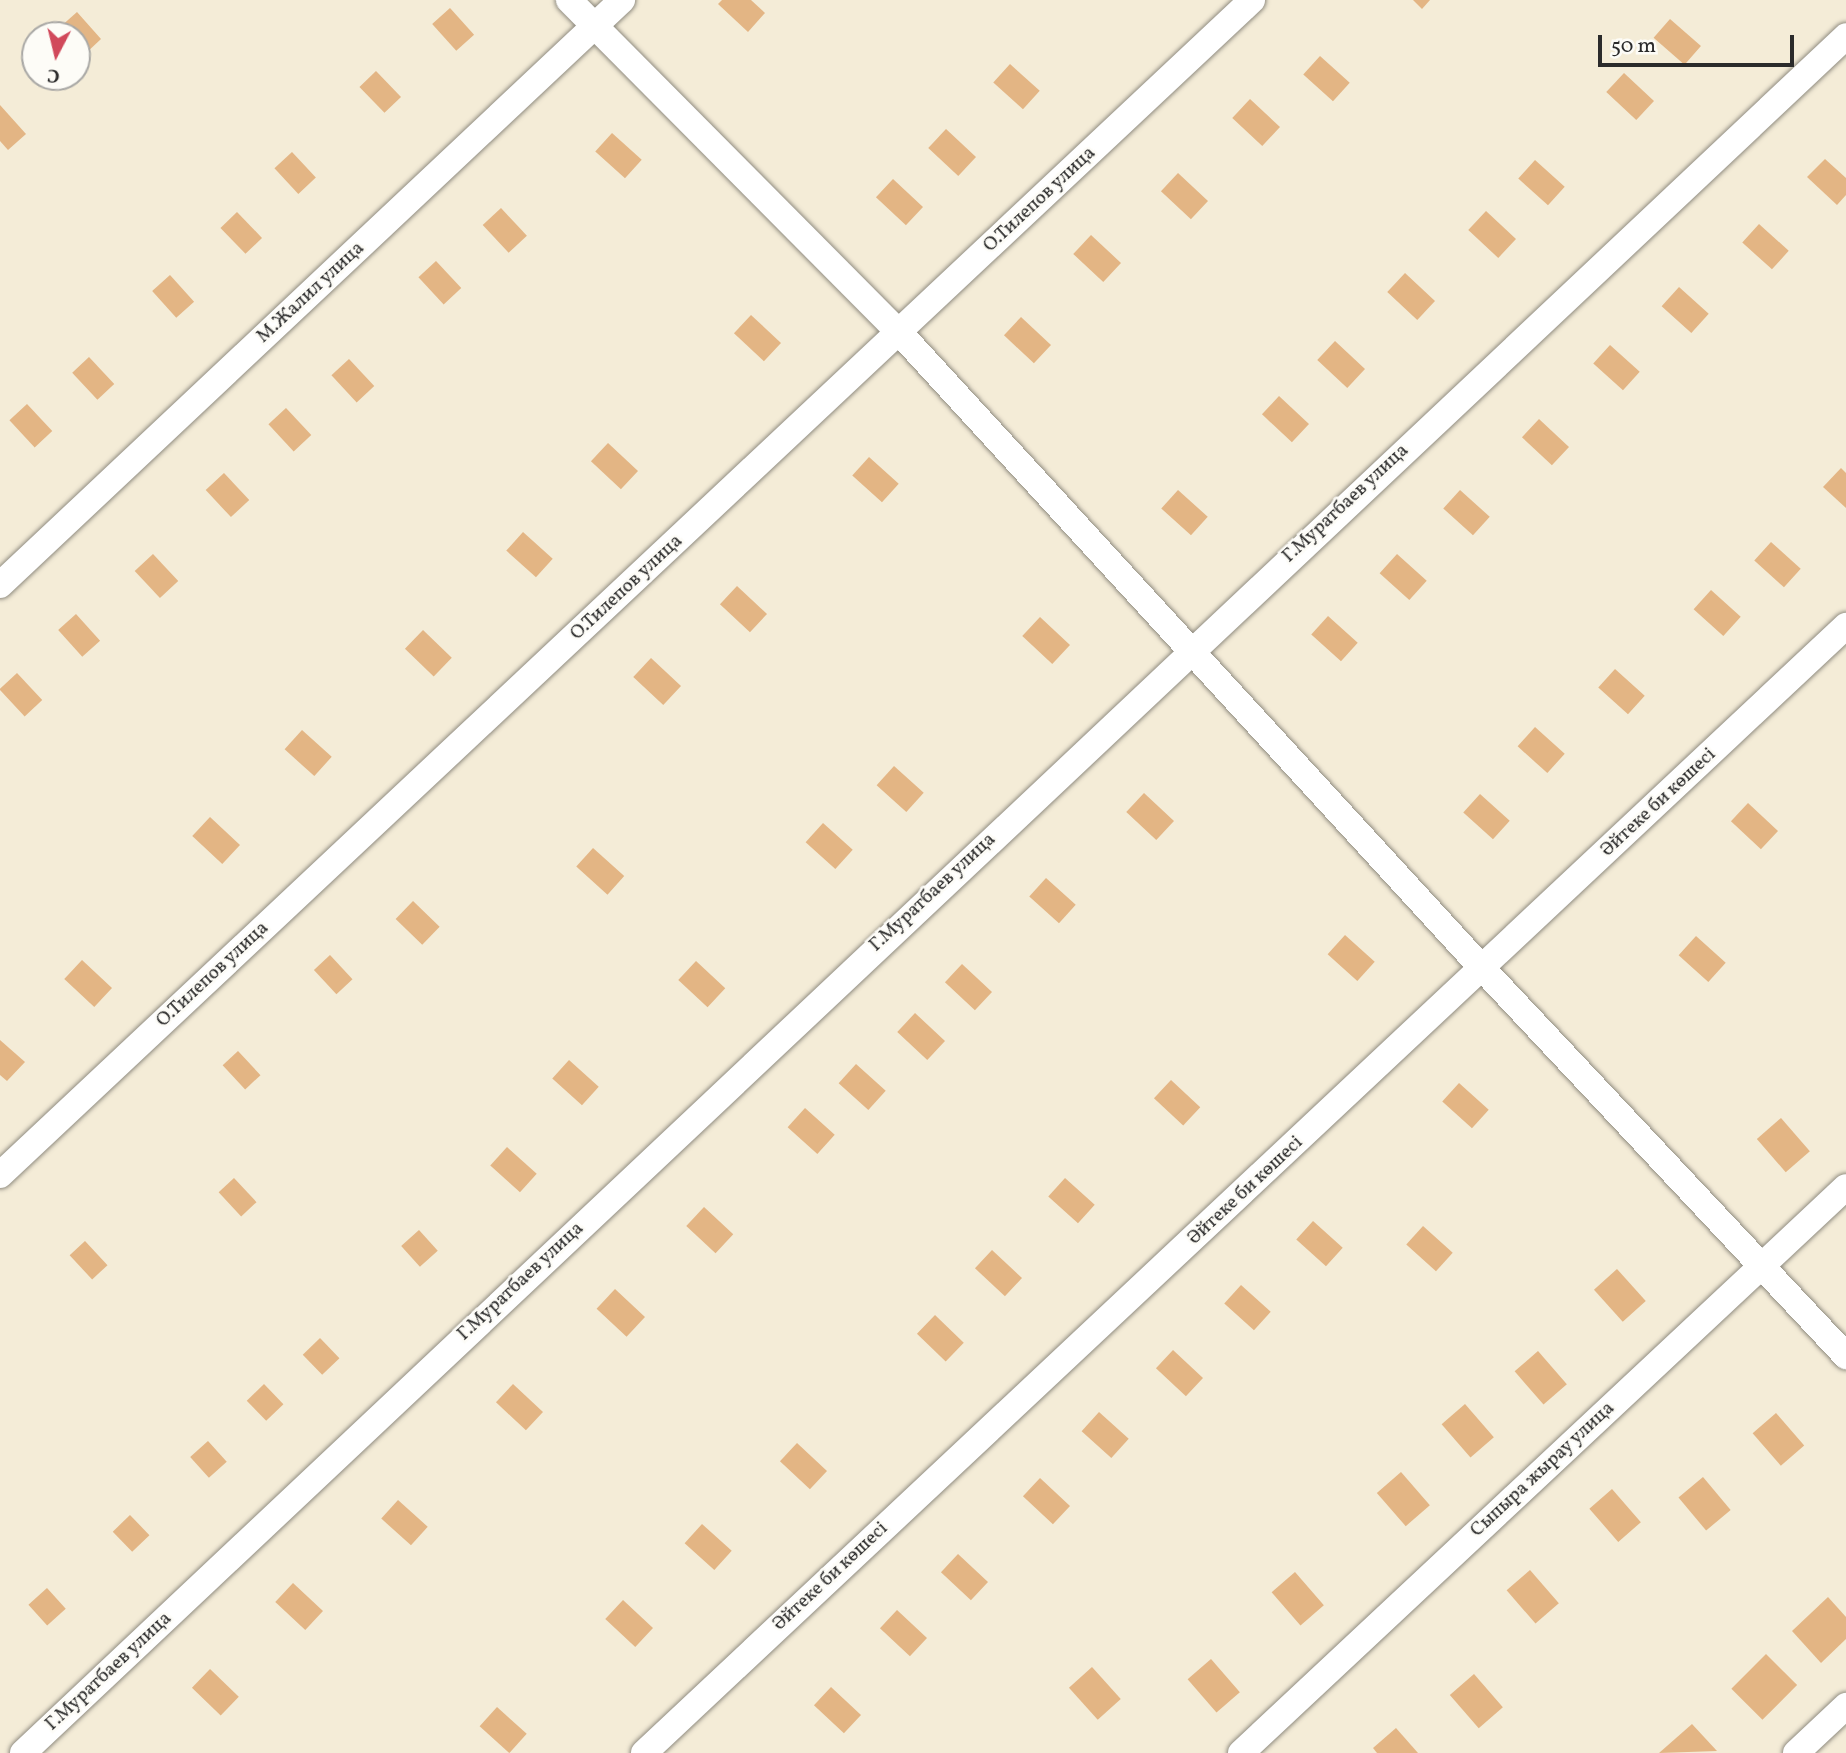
<!DOCTYPE html>
<html>
<head>
<meta charset="utf-8">
<style>
	body { margin:0 }
	#map { position:relative; width:1846px; height:1753px; overflow:hidden; background:#f4ecd7; font-family:Vollkorn,serif }
	div>[style] { position:absolute }
	.building>* { inset:0; background:#e3b584; transform-origin:0 0 }
	.roads { filter:drop-shadow(0 0 2px #908c81) drop-shadow(0 0 2px #908c81) }
	.minor>* { height:26px; margin:-13px; padding:0 13px; transform-origin:13px; border-radius:13px; background:#fff }
	span { translate:-50% -50%; white-space:nowrap; text-align:center; line-height:1.15; -webkit-text-stroke:5px #fdfcf7; paint-order:stroke }
	.street-label { font-size:19px; color:#2b2b2b }
	.north { position:absolute; left:21px; top:21px; width:70px; height:70px; box-sizing:border-box; background:#fdfcf7; border:2px solid #a9a8a5; border-radius:50%; rotate:187deg; font-size:19px; font-weight:700; line-height:28px; text-align:center; color:#2b2b2b }
	.north::after { content:''; display:block; margin:auto; width:24px; height:32px; background:#d1495b; clip-path:polygon(50% 0,100% 100%,50% 72%,0 100%) }
	.scale { position:absolute; left:1598px; top:35px; width:196px; height:32px; box-sizing:border-box; border:4px solid #2b2b2b; border-top:0; padding-left:9px; font-size:21px; line-height:24px; white-space:nowrap; color:#2b2b2b; -webkit-text-stroke:5px #fdfcf7; paint-order:stroke }
</style>
</head>
<body>
<div id="map">
	<div class="building">
		<i style="clip-path:polygon(722px 0,751px 0,765px 13px,748px 32px,718px 4px)"></i>
		<i style="clip-path:polygon(1413px 0,1430px 0,1422px 9px)"></i>
		<i style="left:450px;top:8px;width:36px;height:24px;rotate:48deg"></i>
		<i style="clip-path:polygon(77px 12px,101px 39px,84px 55px,77px 47px,77px 35px,66px 35px,59px 28px)"></i>
		<i style="left:1670px;top:19px;width:41px;height:25px;rotate:41deg"></i>
		<i style="left:1320px;top:56px;width:40px;height:25px;rotate:42deg"></i>
		<i style="left:1010px;top:64px;width:40px;height:25px;rotate:42deg"></i>
		<i style="left:376px;top:71px;width:36px;height:23px;rotate:46deg"></i>
		<i style="left:1624px;top:73px;width:41px;height:26px;rotate:43deg"></i>
		<i style="left:1250px;top:99px;width:41px;height:26px;rotate:43deg"></i>
		<i style="clip-path:polygon(0 105px,26px 134px,8px 150px,0 141px)"></i>
		<i style="left:946px;top:129px;width:41px;height:26px;rotate:43deg"></i>
		<i style="left:612px;top:133px;width:40px;height:25px;rotate:42deg"></i>
		<i style="left:292px;top:152px;width:35px;height:24px;rotate:47deg"></i>
		<i style="clip-path:polygon(1825px 159px,1846px 178px,1846px 195px,1837px 205px,1807px 177px)"></i>
		<i style="left:1535px;top:160px;width:40px;height:25px;rotate:42deg"></i>
		<i style="left:1178px;top:173px;width:41px;height:25px;rotate:43deg"></i>
		<i style="left:893px;top:179px;width:41px;height:25px;rotate:43deg"></i>
		<i style="left:501px;top:208px;width:38px;height:25px;rotate:47deg"></i>
		<i style="left:1486px;top:211px;width:41px;height:26px;rotate:43deg"></i>
		<i style="left:237px;top:212px;width:36px;height:23px;rotate:46deg"></i>
		<i style="left:1759px;top:224px;width:40px;height:25px;rotate:42deg"></i>
		<i style="left:1091px;top:235px;width:41px;height:26px;rotate:43deg"></i>
		<i style="left:436px;top:261px;width:37px;height:24px;rotate:47deg"></i>
		<i style="left:1405px;top:273px;width:41px;height:26px;rotate:43deg"></i>
		<i style="left:170px;top:275px;width:36px;height:24px;rotate:48deg"></i>
		<i style="left:1679px;top:287px;width:40px;height:26px;rotate:42deg"></i>
		<i style="left:751px;top:315px;width:41px;height:25px;rotate:43deg"></i>
		<i style="left:1021px;top:317px;width:41px;height:25px;rotate:43deg"></i>
		<i style="left:1335px;top:341px;width:41px;height:26px;rotate:43deg"></i>
		<i style="left:1610px;top:345px;width:40px;height:25px;rotate:42deg"></i>
		<i style="left:89px;top:357px;width:37px;height:23px;rotate:47deg"></i>
		<i style="left:349px;top:359px;width:37px;height:24px;rotate:47deg"></i>
		<i style="left:1279px;top:396px;width:41px;height:25px;rotate:43deg"></i>
		<i style="left:27px;top:404px;width:37px;height:24px;rotate:47deg"></i>
		<i style="left:286px;top:408px;width:37px;height:24px;rotate:47deg"></i>
		<i style="left:1539px;top:419px;width:41px;height:25px;rotate:43deg"></i>
		<i style="left:608px;top:443px;width:41px;height:25px;rotate:43deg"></i>
		<i style="left:869px;top:457px;width:40px;height:25px;rotate:42deg"></i>
		<i style="clip-path:polygon(1841px 468px,1846px 473px,1846px 508px,1823px 487px)"></i>
		<i style="left:224px;top:473px;width:37px;height:25px;rotate:47deg"></i>
		<i style="left:1178px;top:490px;width:40px;height:25px;rotate:42deg"></i>
		<i style="left:1460px;top:490px;width:40px;height:25px;rotate:42deg"></i>
		<i style="left:523px;top:532px;width:40px;height:25px;rotate:42deg"></i>
		<i style="left:1771px;top:542px;width:40px;height:25px;rotate:42deg"></i>
		<i style="left:153px;top:554px;width:37px;height:25px;rotate:47deg"></i>
		<i style="left:1397px;top:554px;width:40px;height:26px;rotate:42deg"></i>
		<i style="left:737px;top:586px;width:41px;height:25px;rotate:43deg"></i>
		<i style="left:1711px;top:590px;width:40px;height:26px;rotate:42deg"></i>
		<i style="left:76px;top:614px;width:36px;height:24px;rotate:48deg"></i>
		<i style="left:1328px;top:616px;width:40px;height:25px;rotate:42deg"></i>
		<i style="left:1040px;top:617px;width:41px;height:26px;rotate:43deg"></i>
		<i style="left:423px;top:630px;width:40px;height:26px;rotate:44deg"></i>
		<i style="left:651px;top:658px;width:41px;height:26px;rotate:43deg"></i>
		<i style="left:1615px;top:669px;width:40px;height:25px;rotate:42deg"></i>
		<i style="left:17px;top:673px;width:37px;height:24px;rotate:47deg"></i>
		<i style="left:1535px;top:727px;width:40px;height:26px;rotate:42deg"></i>
		<i style="left:302px;top:730px;width:40px;height:26px;rotate:42deg"></i>
		<i style="left:894px;top:766px;width:40px;height:26px;rotate:42deg"></i>
		<i style="left:1144px;top:793px;width:41px;height:26px;rotate:43deg"></i>
		<i style="left:1480px;top:794px;width:40px;height:25px;rotate:42deg"></i>
		<i style="left:1748px;top:803px;width:41px;height:25px;rotate:43deg"></i>
		<i style="left:210px;top:817px;width:41px;height:26px;rotate:43deg"></i>
		<i style="left:823px;top:823px;width:40px;height:26px;rotate:42deg"></i>
		<i style="left:593px;top:848px;width:42px;height:25px;rotate:42deg"></i>
		<i style="left:1046px;top:878px;width:40px;height:25px;rotate:42deg"></i>
		<i style="left:413px;top:901px;width:37px;height:25px;rotate:44deg"></i>
		<i style="left:1345px;top:935px;width:40px;height:26px;rotate:42deg"></i>
		<i style="left:1696px;top:936px;width:40px;height:26px;rotate:42deg"></i>
		<i style="left:330px;top:955px;width:33px;height:22px;rotate:47deg"></i>
		<i style="left:82px;top:960px;width:41px;height:26px;rotate:43deg"></i>
		<i style="left:696px;top:961px;width:40px;height:26px;rotate:43deg"></i>
		<i style="left:962px;top:964px;width:41px;height:25px;rotate:43deg"></i>
		<i style="left:915px;top:1013px;width:41px;height:26px;rotate:43deg"></i>
		<i style="clip-path:polygon(0 1040px,25px 1062px,7px 1081px,0 1075px)"></i>
		<i style="left:238px;top:1051px;width:33px;height:21px;rotate:47deg"></i>
		<i style="left:569px;top:1060px;width:40px;height:25px;rotate:42deg"></i>
		<i style="left:856px;top:1064px;width:40px;height:26px;rotate:42deg"></i>
		<i style="left:1171px;top:1080px;width:40px;height:25px;rotate:43deg"></i>
		<i style="left:1459px;top:1083px;width:40px;height:25px;rotate:42deg"></i>
		<i style="left:805px;top:1108px;width:40px;height:26px;rotate:42deg"></i>
		<i style="left:1781px;top:1118px;width:44px;height:32px;rotate:49deg"></i>
		<i style="left:507px;top:1147px;width:40px;height:25px;rotate:42deg"></i>
		<i style="left:234px;top:1178px;width:33px;height:21px;rotate:47deg"></i>
		<i style="left:1065px;top:1178px;width:40px;height:25px;rotate:42deg"></i>
		<i style="left:704px;top:1207px;width:40px;height:26px;rotate:43deg"></i>
		<i style="left:1313px;top:1221px;width:40px;height:25px;rotate:42deg"></i>
		<i style="left:1423px;top:1226px;width:40px;height:25px;rotate:42deg"></i>
		<i style="left:419px;top:1230px;width:28px;height:24px;rotate:48deg"></i>
		<i style="left:85px;top:1241px;width:33px;height:21px;rotate:47deg"></i>
		<i style="left:992px;top:1250px;width:41px;height:25px;rotate:43deg"></i>
		<i style="left:1617px;top:1269px;width:43px;height:31px;rotate:48deg"></i>
		<i style="left:1241px;top:1285px;width:40px;height:25px;rotate:42deg"></i>
		<i style="left:615px;top:1289px;width:41px;height:27px;rotate:43deg"></i>
		<i style="left:935px;top:1315px;width:40px;height:26px;rotate:44deg"></i>
		<i style="left:320px;top:1338px;width:28px;height:24px;rotate:46deg"></i>
		<i style="left:1173px;top:1350px;width:41px;height:25px;rotate:43deg"></i>
		<i style="left:1538px;top:1351px;width:44px;height:31px;rotate:49deg"></i>
		<i style="left:264px;top:1384px;width:28px;height:24px;rotate:46deg"></i>
		<i style="left:513px;top:1384px;width:41px;height:25px;rotate:43deg"></i>
		<i style="left:1465px;top:1404px;width:44px;height:31px;rotate:49deg"></i>
		<i style="left:1099px;top:1412px;width:40px;height:26px;rotate:42deg"></i>
		<i style="left:1776px;top:1413px;width:43px;height:31px;rotate:49deg"></i>
		<i style="left:208px;top:1441px;width:28px;height:24px;rotate:48deg"></i>
		<i style="left:797px;top:1443px;width:41px;height:25px;rotate:43deg"></i>
		<i style="left:1401px;top:1472px;width:44px;height:32px;rotate:49deg"></i>
		<i style="left:1703px;top:1477px;width:43px;height:32px;rotate:50deg"></i>
		<i style="left:1040px;top:1478px;width:41px;height:25px;rotate:43deg"></i>
		<i style="left:1612px;top:1489px;width:44px;height:30px;rotate:49deg"></i>
		<i style="left:398px;top:1500px;width:40px;height:25px;rotate:42deg"></i>
		<i style="left:130px;top:1515px;width:28px;height:24px;rotate:46deg"></i>
		<i style="left:702px;top:1524px;width:40px;height:26px;rotate:42deg"></i>
		<i style="left:958px;top:1554px;width:41px;height:25px;rotate:43deg"></i>
		<i style="left:1530px;top:1570px;width:44px;height:31px;rotate:49deg"></i>
		<i style="left:1295px;top:1572px;width:44px;height:31px;rotate:49deg"></i>
		<i style="left:293px;top:1583px;width:41px;height:26px;rotate:43deg"></i>
		<i style="left:47px;top:1588px;width:28px;height:25px;rotate:48deg"></i>
		<i style="clip-path:polygon(1828px 1597px,1846px 1617px,1846px 1639px,1821px 1663px,1792px 1631px)"></i>
		<i style="left:623px;top:1600px;width:41px;height:26px;rotate:43deg"></i>
		<i style="left:897px;top:1610px;width:41px;height:25px;rotate:43deg"></i>
		<i style="left:1766px;top:1654px;width:44px;height:49px;rotate:45deg"></i>
		<i style="left:1211px;top:1659px;width:44px;height:31px;rotate:49deg"></i>
		<i style="left:1092px;top:1667px;width:43px;height:31px;rotate:48deg"></i>
		<i style="left:210px;top:1669px;width:40px;height:26px;rotate:44deg"></i>
		<i style="left:1474px;top:1674px;width:44px;height:32px;rotate:49deg"></i>
		<i style="left:831px;top:1687px;width:41px;height:25px;rotate:43deg"></i>
		<i style="left:497px;top:1707px;width:40px;height:26px;rotate:42deg"></i>
		<i style="clip-path:polygon(1692px 1724px,1717px 1751px,1659px 1753px)"></i>
		<i style="clip-path:polygon(1396px 1728px,1418px 1753px,1377px 1753px,1373px 1748px)"></i>
	</div>
	<div class="roads">
		<div class="minor">
			<i style="left:569px;top:0;width:468px;rotate:45.2deg"></i>
			<i style="left:899px;top:332px;width:864px;rotate:47.49deg"></i>
			<i style="left:1483px;top:969px;width:531px;rotate:46.83deg"></i>
			<i style="left:0;top:585px;width:854px;rotate:-43.24deg"></i>
			<i style="left:0;top:1175px;width:1717px;rotate:-43.18deg"></i>
			<i style="left:23px;top:1753px;width:2504px;rotate:-43.28deg"></i>
			<i style="left:644px;top:1753px;width:1648px;rotate:-43.16deg"></i>
			<i style="left:1241px;top:1753px;width:828px;rotate:-43.09deg"></i>
			<i style="left:1796px;top:1753px;width:69px;rotate:-43.2deg"></i>
		</div>
	</div>
	<div class="street-label">
		<span style="left:1040px;top:200px;rotate:-43deg">О.Тилепов улица</span>
		<span style="left:311px;top:293px;rotate:-43deg">М.Жалил улица</span>
		<span style="left:1346px;top:504px;rotate:-43deg">Г.Муратбаев улица</span>
		<span style="left:627px;top:588px;rotate:-43deg">О.Тилепов улица</span>
		<span style="left:1659px;top:803px;rotate:-43deg">Әйтеке би көшесі</span>
		<span style="left:933px;top:893px;rotate:-43deg">Г.Муратбаев улица</span>
		<span style="left:213px;top:975px;rotate:-43deg">О.Тилепов улица</span>
		<span style="left:1246px;top:1191px;rotate:-43deg">Әйтеке би көшесі</span>
		<span style="left:521px;top:1282px;rotate:-43deg">Г.Муратбаев улица</span>
		<span style="left:1543px;top:1470px;rotate:-43deg">Сыпыра жырау улица</span>
		<span style="left:831px;top:1577px;rotate:-43deg">Әйтеке би көшесі</span>
		<span style="left:109px;top:1672px;rotate:-43deg">Г.Муратбаев улица</span>
	</div>
	<div class="north">С</div>
	<div class="scale">50 m</div>
</div>
</body>
</html>
